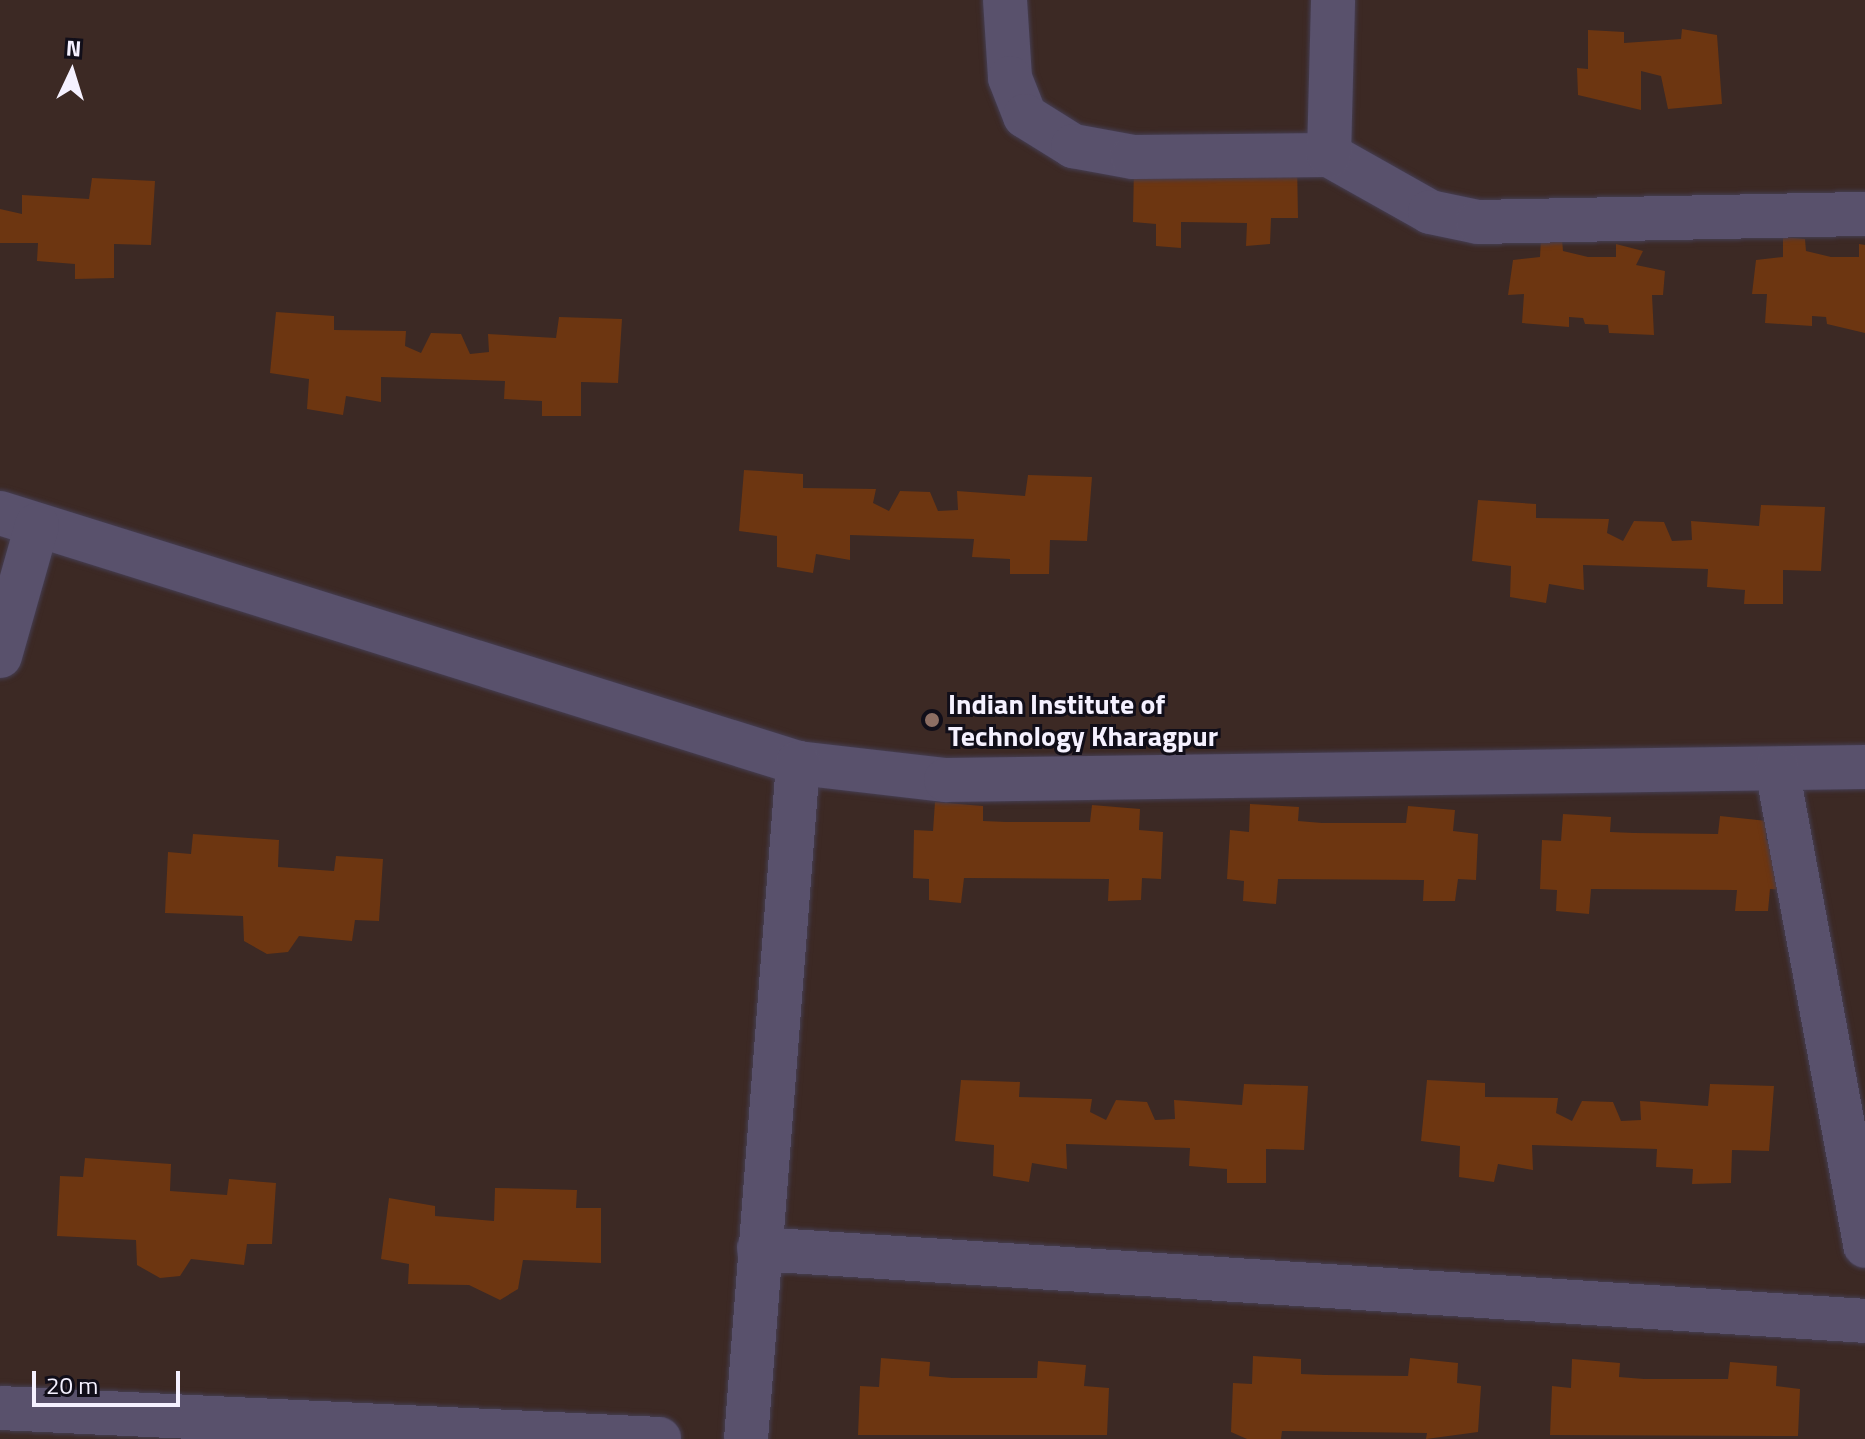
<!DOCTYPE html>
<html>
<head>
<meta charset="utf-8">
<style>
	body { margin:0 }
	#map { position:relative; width:1865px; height:1439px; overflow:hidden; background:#2a223a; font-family:"Titillium Web",sans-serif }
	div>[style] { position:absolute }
	.education>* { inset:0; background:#3c2924; transform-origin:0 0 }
	.building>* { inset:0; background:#6d3611 }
	.roads { filter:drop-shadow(0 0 2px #453e52) drop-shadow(0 0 2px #453e52) }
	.minor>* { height:44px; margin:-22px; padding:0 22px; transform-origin:22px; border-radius:22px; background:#59516c }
	.dots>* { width:22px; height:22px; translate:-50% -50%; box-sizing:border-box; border:4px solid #110e19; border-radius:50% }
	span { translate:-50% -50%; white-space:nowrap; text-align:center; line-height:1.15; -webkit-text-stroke:6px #110e19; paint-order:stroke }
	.poi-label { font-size:28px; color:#f5f1ff; font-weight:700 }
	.left { translate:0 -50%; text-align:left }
	.north { position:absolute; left:32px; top:32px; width:80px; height:80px; -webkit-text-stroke:6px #110e19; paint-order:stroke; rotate:4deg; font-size:22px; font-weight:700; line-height:32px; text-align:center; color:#f5f1ff }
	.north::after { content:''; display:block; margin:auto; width:28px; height:36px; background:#f5f1ff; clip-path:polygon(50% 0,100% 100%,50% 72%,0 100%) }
	.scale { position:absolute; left:32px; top:1371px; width:148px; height:36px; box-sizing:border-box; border:4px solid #f5f1ff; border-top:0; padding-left:10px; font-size:24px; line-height:28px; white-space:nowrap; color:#f5f1ff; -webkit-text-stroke:6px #110e19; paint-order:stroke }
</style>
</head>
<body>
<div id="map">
	<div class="education">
		<i style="left:0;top:0;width:1865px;height:1439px"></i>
	</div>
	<div class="building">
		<i style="clip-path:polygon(1682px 29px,1717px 35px,1722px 104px,1668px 109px,1661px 76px,1641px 71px,1641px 110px,1578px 95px,1577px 68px,1588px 69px,1588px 30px,1624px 32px,1624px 43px,1681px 39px)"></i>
		<i style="clip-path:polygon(1297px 161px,1298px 218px,1271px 218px,1270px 244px,1246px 246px,1247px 223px,1181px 222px,1181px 248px,1156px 246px,1156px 224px,1133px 222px,1134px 164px)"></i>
		<i style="clip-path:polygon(92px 178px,155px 181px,151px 245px,114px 244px,114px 278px,75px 279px,75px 264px,37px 261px,38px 243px,0 243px,0 209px,22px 214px,22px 195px,89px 199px)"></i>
		<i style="clip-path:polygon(1783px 237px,1805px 239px,1806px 251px,1831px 257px,1859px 257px,1859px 244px,1865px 245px,1865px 333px,1827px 324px,1826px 317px,1812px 316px,1812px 326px,1765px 323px,1767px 294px,1752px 294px,1756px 260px,1783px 257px)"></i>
		<i style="clip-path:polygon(1541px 238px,1562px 239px,1563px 251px,1588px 257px,1616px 257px,1616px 244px,1643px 251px,1636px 265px,1665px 271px,1663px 295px,1652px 295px,1654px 335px,1609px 333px,1608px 325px,1585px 324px,1583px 318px,1569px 317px,1569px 327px,1522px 323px,1524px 294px,1508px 295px,1513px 260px,1540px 257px)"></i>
		<i style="clip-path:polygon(276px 312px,334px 316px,334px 330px,406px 331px,405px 346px,421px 353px,431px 333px,461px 334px,470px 354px,489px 352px,488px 334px,556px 338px,559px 317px,622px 319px,618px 383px,581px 382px,581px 416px,542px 416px,542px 401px,504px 399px,505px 381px,381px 377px,381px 402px,346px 396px,343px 415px,307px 409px,309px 379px,270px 373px)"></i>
		<i style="clip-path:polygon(744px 470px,803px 474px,803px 488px,876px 489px,873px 503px,889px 511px,900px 491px,930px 492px,938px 511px,958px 510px,957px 491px,1025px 496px,1028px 475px,1092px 477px,1087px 541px,1050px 540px,1049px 574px,1010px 574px,1010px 559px,972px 557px,974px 539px,850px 535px,850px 560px,816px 554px,813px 573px,777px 567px,777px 536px,739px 531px)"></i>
		<i style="clip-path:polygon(1478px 500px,1536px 504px,1536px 518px,1609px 519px,1607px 533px,1623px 541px,1634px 521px,1664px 522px,1672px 541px,1692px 540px,1691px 521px,1759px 526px,1761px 505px,1825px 507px,1821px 571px,1783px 570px,1783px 604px,1744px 604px,1745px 590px,1707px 587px,1708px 569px,1583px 565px,1584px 590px,1549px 584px,1546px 603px,1510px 597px,1511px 566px,1472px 561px)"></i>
		<i style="clip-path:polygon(935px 802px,983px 806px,983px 821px,1006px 822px,1090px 822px,1092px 805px,1140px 809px,1139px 830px,1163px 832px,1161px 879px,1142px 878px,1141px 900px,1108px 901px,1109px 879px,964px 878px,961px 903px,929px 900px,929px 879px,913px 878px,914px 830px,933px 831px)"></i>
		<i style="clip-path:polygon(1250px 804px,1299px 807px,1298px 821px,1322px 823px,1406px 823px,1408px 806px,1455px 810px,1453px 831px,1478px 834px,1476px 880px,1458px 879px,1455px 901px,1423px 901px,1424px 880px,1278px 879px,1276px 904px,1243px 901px,1244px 881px,1227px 879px,1230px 830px,1249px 832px)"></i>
		<i style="clip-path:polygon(1563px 814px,1611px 817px,1610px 832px,1634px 833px,1718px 834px,1720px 816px,1767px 821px,1766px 840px,1790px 843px,1788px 890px,1770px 889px,1768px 911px,1735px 911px,1737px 890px,1591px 889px,1589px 914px,1556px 911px,1557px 890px,1540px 889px,1542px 840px,1561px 841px)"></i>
		<i style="clip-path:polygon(193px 834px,279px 840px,278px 867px,334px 871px,336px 856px,383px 859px,379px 921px,355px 920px,352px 941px,299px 936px,288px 952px,267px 954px,244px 941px,243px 916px,165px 913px,168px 852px,191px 854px)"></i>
		<i style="clip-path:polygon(961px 1080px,1020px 1082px,1019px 1097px,1092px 1099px,1090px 1112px,1106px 1120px,1116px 1100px,1147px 1102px,1155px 1120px,1175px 1119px,1174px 1100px,1242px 1105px,1244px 1084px,1308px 1086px,1304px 1150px,1266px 1149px,1266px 1183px,1227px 1183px,1227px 1169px,1189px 1166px,1190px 1148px,1066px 1144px,1067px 1169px,1032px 1163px,1029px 1182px,993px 1176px,994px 1145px,955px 1141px)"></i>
		<i style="clip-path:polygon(1427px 1080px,1485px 1083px,1485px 1097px,1558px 1098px,1556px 1113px,1572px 1121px,1582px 1101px,1613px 1102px,1621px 1121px,1641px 1120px,1640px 1101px,1708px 1106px,1710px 1084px,1774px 1086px,1769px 1151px,1732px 1150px,1731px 1183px,1692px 1184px,1693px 1169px,1656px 1167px,1657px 1149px,1532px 1145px,1533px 1170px,1498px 1164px,1494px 1182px,1459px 1177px,1460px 1146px,1421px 1141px)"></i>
		<i style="clip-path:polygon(85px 1158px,171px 1164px,170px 1191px,227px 1195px,229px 1179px,276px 1183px,272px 1244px,247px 1244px,244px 1265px,191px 1259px,180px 1276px,160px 1278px,137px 1265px,136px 1240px,57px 1236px,60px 1176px,83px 1177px)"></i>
		<i style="clip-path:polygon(495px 1188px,577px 1190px,576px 1208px,601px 1208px,601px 1263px,523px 1260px,518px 1289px,500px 1300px,469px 1285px,408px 1284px,409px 1264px,381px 1259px,389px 1198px,435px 1206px,435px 1216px,494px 1221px)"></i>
		<i style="clip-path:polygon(1253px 1356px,1301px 1359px,1301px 1374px,1325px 1375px,1408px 1376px,1410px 1358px,1458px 1363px,1457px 1383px,1481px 1386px,1478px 1432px,1426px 1439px,1427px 1433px,1282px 1431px,1281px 1439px,1247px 1439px,1231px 1432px,1233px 1383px,1252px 1384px)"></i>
		<i style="clip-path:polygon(881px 1358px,930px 1362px,929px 1376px,952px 1378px,1037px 1378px,1038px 1361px,1086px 1365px,1084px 1386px,1109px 1388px,1107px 1435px,858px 1435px,860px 1386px,879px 1387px)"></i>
		<i style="clip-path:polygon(1572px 1359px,1620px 1363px,1619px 1377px,1644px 1379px,1728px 1379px,1730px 1362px,1777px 1366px,1776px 1386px,1800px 1389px,1798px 1436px,1550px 1435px,1552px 1386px,1571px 1388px)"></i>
	</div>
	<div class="roads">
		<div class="minor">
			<i style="left:1005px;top:0;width:78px;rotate:86.3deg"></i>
			<i style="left:1010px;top:78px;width:41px;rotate:68.5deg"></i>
			<i style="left:1025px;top:116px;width:57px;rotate:32deg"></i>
			<i style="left:1073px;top:146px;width:61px;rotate:10.4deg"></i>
			<i style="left:1133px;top:157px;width:196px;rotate:-0.6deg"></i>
			<i style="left:1329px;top:155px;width:116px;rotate:29.4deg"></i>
			<i style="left:1430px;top:212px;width:49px;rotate:11.8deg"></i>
			<i style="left:1478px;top:222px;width:387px;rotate:-1.2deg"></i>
			<i style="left:1329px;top:155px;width:155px;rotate:-88.5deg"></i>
			<i style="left:0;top:513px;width:836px;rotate:17.39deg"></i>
			<i style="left:798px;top:763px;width:149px;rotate:6.6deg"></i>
			<i style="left:946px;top:780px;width:919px;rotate:-0.81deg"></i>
			<i style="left:0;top:656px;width:136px;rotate:-74.2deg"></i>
			<i style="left:1777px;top:769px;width:485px;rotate:79.5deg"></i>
			<i style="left:759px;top:1249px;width:1108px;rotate:3.72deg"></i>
			<i style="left:0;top:1408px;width:660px;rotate:2.69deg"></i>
			<i style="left:746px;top:1439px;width:678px;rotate:-85.6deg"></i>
		</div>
	</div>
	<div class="dots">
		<i style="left:932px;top:720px;background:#8d6e63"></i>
	</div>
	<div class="poi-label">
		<span class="left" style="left:948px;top:720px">Indian Institute of<br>Technology Kharagpur</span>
	</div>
	<div class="north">N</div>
	<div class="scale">20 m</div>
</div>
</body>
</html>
